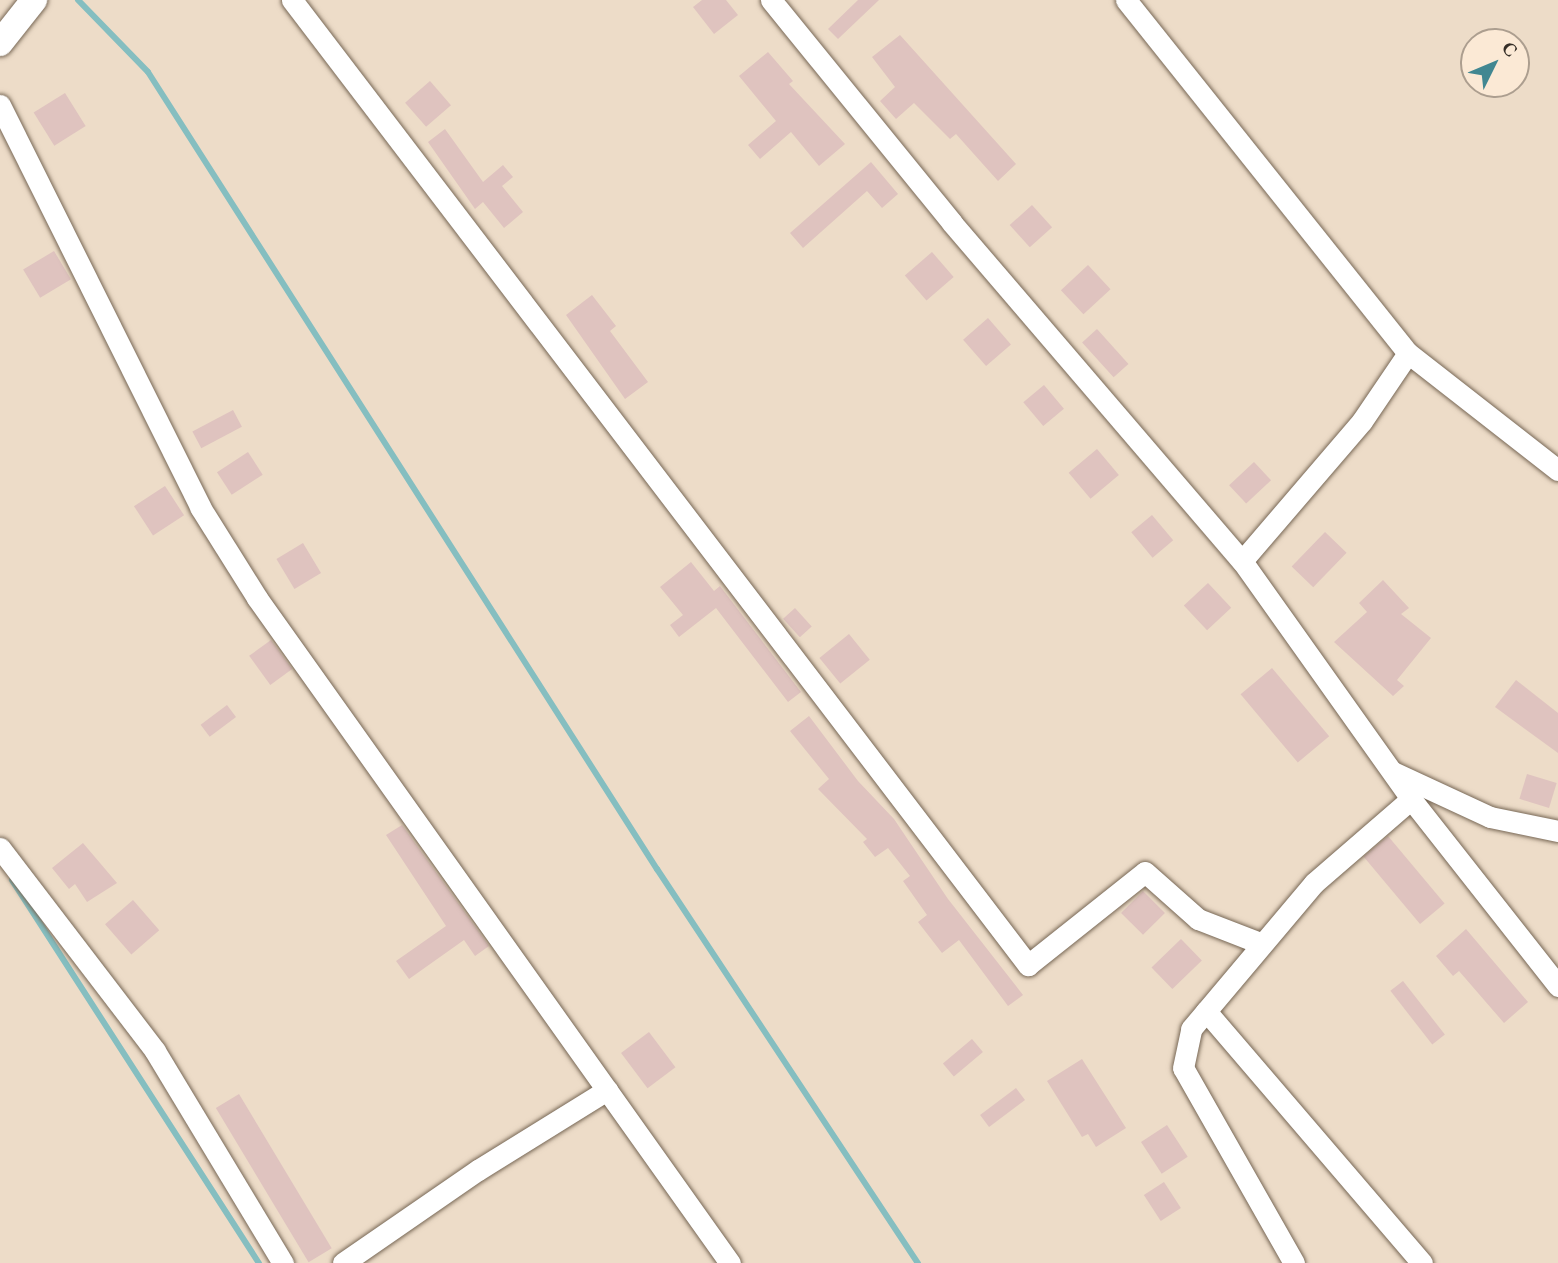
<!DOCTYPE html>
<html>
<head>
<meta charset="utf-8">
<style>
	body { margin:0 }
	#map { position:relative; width:1558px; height:1263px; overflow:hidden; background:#eddcc8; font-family:Spectral,serif }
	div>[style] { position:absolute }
	.stream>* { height:6px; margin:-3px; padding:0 3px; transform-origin:3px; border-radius:3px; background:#85bec0 }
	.building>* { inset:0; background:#dfc3bf; transform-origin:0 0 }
	.roads { filter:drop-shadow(0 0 2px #776755) drop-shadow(0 0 2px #776755) }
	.minor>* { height:21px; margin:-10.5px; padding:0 10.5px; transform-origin:10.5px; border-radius:10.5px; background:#fff }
	.major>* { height:26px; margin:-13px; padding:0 13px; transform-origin:13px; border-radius:13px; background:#fff }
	span { translate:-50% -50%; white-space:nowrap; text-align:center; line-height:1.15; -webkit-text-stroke:5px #fbe9d5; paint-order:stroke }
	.north { position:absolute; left:1460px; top:28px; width:70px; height:70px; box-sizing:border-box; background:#fbe9d5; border:2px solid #ac9e8f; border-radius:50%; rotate:47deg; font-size:19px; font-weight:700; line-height:28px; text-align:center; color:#352e27 }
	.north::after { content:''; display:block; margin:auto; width:24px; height:32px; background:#418791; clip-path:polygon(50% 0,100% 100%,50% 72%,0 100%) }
</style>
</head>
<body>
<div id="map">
	<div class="stream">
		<i style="left:78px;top:0;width:100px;rotate:45.8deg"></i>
		<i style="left:148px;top:72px;width:946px;rotate:57.44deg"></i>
		<i style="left:657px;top:869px;width:473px;rotate:56.5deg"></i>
		<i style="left:12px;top:880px;width:456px;rotate:57.2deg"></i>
	</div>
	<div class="building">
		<i style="clip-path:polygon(702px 0,726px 0,738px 15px,714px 34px,693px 7px)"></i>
		<i style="clip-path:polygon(858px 0,879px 0,838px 39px,828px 29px)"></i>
		<i style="clip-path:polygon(900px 35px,1016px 164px,998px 181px,956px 134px,950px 139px,914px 103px,896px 119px,880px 101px,895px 87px,872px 57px)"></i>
		<i style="clip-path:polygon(768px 52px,793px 81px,789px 84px,845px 144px,819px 166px,791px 132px,760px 159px,748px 145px,776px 121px,739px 76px)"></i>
		<i style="left:430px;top:81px;width:32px;height:33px;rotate:49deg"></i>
		<i style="left:65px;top:93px;width:39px;height:37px;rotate:58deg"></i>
		<i style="clip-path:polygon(445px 129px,483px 182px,503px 165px,513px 177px,502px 186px,523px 212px,504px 228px,483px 202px,475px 209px,428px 142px)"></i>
		<i style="clip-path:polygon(871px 162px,898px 194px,882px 208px,867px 191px,803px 248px,790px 233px)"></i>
		<i style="left:1032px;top:205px;width:30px;height:30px;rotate:48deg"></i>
		<i style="left:54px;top:251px;width:33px;height:36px;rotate:59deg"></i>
		<i style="left:932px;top:252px;width:33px;height:36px;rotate:49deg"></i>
		<i style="left:1088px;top:265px;width:33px;height:37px;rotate:47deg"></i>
		<i style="clip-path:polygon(592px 295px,616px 326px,610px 331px,648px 382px,625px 399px,566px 315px)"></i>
		<i style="left:988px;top:318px;width:35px;height:33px;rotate:49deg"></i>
		<i style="left:1097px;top:329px;width:47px;height:20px;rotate:48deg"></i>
		<i style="left:1044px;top:385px;width:31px;height:27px;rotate:50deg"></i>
		<i style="left:233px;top:410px;width:19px;height:46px;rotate:62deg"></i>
		<i style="left:1097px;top:449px;width:34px;height:37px;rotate:50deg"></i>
		<i style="left:248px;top:452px;width:27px;height:37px;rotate:57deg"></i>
		<i style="left:1254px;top:462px;width:25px;height:34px;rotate:47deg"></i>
		<i style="left:165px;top:486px;width:35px;height:37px;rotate:57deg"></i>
		<i style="left:1152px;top:515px;width:33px;height:27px;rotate:50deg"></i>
		<i style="left:1325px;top:532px;width:30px;height:48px;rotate:44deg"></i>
		<i style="left:303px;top:543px;width:35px;height:31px;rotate:59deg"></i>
		<i style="clip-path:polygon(691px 562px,714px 591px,720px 586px,801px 692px,788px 702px,716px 608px,679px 637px,670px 625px,683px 615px,660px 587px)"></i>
		<i style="clip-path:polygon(1383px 580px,1409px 608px,1401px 614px,1431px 638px,1397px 680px,1404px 686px,1393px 696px,1334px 642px,1367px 612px,1359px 603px)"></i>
		<i style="left:1208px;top:583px;width:34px;height:33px;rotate:47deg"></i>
		<i style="left:795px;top:608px;width:25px;height:16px;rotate:48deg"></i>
		<i style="left:849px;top:634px;width:33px;height:38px;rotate:51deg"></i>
		<i style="left:271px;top:640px;width:36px;height:27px;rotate:54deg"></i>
		<i style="left:1272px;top:668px;width:89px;height:41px;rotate:50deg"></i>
		<i style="clip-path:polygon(1516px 680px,1558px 713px,1558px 753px,1495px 707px)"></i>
		<i style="left:227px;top:705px;width:15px;height:33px;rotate:53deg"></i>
		<i style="clip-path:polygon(809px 716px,858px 781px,894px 819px,948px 899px,1023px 995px,1008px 1006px,959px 940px,942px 953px,918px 922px,927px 915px,903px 881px,910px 876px,888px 848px,875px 857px,863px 842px,867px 839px,818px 789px,829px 779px,790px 731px)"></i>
		<i style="left:1527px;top:774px;width:31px;height:26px;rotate:17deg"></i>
		<i style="clip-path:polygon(402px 825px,489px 946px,475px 956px,464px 940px,409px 979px,396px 961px,446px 926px,386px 835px)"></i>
		<i style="left:1388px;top:836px;width:88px;height:32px;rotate:50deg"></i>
		<i style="clip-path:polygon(83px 843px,117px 883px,87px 902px,75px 884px,69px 889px,52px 868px)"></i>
		<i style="left:1143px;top:891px;width:31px;height:31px;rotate:45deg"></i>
		<i style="left:133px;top:900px;width:40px;height:37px;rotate:49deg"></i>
		<i style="clip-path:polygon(1466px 929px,1528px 1002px,1504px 1023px,1459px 971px,1453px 976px,1436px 956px)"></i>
		<i style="left:1181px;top:939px;width:30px;height:41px;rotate:46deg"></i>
		<i style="left:1403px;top:981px;width:68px;height:16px;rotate:52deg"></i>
		<i style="left:649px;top:1032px;width:44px;height:35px;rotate:53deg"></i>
		<i style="left:972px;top:1039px;width:17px;height:38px;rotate:50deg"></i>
		<i style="clip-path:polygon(1082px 1059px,1126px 1128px,1096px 1147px,1088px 1134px,1082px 1137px,1047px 1081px)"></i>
		<i style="left:1016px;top:1088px;width:15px;height:45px;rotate:53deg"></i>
		<i style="left:239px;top:1094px;width:180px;height:27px;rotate:59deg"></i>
		<i style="left:1167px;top:1125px;width:38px;height:31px;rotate:57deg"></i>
		<i style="left:1164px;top:1182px;width:31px;height:24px;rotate:57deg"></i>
	</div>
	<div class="roads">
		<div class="minor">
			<i style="left:292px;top:0;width:1214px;rotate:52.67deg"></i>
			<i style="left:1028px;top:965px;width:149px;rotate:-38.5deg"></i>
			<i style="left:1145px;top:872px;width:71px;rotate:41.6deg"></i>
			<i style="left:1198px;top:919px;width:66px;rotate:21.2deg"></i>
			<i style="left:771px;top:0;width:287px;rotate:50.9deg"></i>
			<i style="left:952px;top:223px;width:445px;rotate:49.4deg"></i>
			<i style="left:1242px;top:561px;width:292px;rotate:54.6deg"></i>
			<i style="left:1411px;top:799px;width:238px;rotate:51.8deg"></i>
			<i style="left:1126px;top:0;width:452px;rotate:51.4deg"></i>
			<i style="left:1408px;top:353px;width:190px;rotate:38deg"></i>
			<i style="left:0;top:105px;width:449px;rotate:63.5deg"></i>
			<i style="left:200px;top:507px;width:107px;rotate:57.9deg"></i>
			<i style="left:257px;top:598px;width:816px;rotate:54.58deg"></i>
			<i style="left:1242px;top:561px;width:184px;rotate:-49.4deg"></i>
			<i style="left:1362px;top:421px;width:82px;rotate:-55.9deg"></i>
			<i style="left:1393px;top:772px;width:107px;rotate:24.9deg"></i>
			<i style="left:1490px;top:817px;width:69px;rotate:11.6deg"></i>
			<i style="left:0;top:848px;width:255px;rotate:52.6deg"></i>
			<i style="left:155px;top:1051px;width:248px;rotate:58.9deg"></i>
			<i style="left:1206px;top:1011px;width:332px;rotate:49.4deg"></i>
			<i style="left:343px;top:1263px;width:164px;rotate:-34.6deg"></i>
			<i style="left:478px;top:1170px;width:152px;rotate:-31.8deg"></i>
			<i style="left:1294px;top:1263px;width:224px;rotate:-119.6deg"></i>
			<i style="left:1183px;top:1068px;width:40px;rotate:-78deg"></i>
			<i style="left:1191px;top:1029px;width:191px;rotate:-49.9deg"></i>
			<i style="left:1314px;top:883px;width:128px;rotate:-40.9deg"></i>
		</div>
		<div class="major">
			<i style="left:0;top:43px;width:55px;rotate:-51.7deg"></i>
		</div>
	</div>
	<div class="north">С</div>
</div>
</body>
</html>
